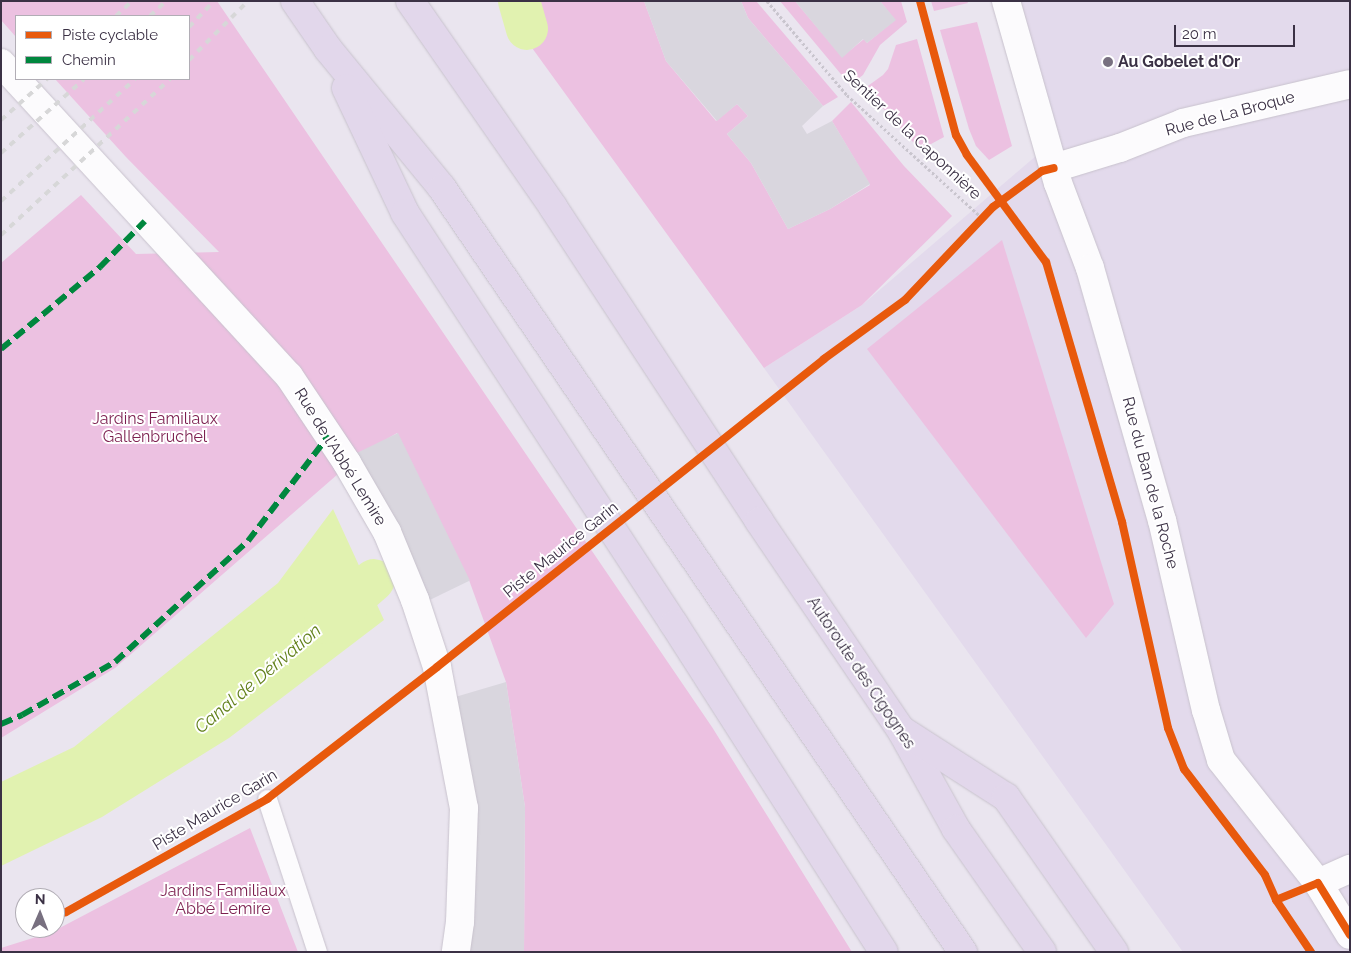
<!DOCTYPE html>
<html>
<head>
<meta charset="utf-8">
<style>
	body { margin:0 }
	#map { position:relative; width:1351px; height:953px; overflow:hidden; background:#eae5ef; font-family:Raleway,sans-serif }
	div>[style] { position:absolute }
	.residential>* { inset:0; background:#e3daec }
	.green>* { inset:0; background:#ecc1e1 }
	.parking>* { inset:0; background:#d9d6de; transform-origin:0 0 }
	.water>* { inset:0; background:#e1f2b0 }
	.canal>* { height:42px; margin:-21px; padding:0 21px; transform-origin:21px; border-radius:21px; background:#e1f2b0 }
	.path>* { height:3px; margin-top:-1.5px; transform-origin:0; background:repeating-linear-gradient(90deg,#c9c5ce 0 2.5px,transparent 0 5px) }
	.roads { filter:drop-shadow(0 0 1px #c8c2cd) drop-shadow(0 0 1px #c8c2cd) }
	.lane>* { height:19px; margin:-9.5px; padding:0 9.5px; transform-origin:9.5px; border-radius:9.5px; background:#fcfbfd }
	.street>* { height:28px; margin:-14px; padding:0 14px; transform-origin:14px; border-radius:14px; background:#fcfbfd }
	.highway>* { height:28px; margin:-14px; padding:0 14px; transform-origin:14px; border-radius:14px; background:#e2d7eb }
	.rail>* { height:4px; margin-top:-2px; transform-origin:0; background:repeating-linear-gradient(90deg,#d7d7d8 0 6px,transparent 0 12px) }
	.quiet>* { height:6px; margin-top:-3px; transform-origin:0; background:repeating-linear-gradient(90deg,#00873e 0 12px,transparent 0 18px) }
	.cycleway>* { height:8px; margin:-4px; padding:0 4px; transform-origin:4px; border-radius:4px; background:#e8590c }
	.dots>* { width:14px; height:14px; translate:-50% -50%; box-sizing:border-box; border:2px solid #fff; border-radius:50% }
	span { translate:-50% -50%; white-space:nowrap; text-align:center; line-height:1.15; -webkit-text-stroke:4px #fff; paint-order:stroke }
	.poi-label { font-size:16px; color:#3b3145; font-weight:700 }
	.left { translate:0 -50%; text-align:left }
	.street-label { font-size:16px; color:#3b3145 }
	.park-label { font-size:16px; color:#7c1f4f }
	.water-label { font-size:18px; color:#62801b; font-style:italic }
	.frame { position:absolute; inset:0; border:2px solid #3b3145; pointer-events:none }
	.legend { position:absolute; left:15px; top:15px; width:175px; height:65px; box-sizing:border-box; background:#fff; border:1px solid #b1adb5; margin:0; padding:6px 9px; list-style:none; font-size:15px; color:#3b3145 }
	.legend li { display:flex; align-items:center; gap:10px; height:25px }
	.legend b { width:25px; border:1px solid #b1adb5 }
	.north { position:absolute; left:15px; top:888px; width:50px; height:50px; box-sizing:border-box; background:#fff; border:1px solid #b1adb5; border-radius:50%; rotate:1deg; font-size:14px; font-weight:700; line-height:20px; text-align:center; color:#3b3145 }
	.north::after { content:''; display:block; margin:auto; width:18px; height:22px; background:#787080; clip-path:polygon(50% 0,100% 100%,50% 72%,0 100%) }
	.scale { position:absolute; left:1174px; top:25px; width:121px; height:22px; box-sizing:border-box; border:2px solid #3b3145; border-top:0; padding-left:6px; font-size:15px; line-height:18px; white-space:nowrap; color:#3b3145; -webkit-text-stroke:4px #fff; paint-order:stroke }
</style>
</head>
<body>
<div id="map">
	<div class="residential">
		<i style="clip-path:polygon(1020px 1px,1350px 1px,1350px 952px,1183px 952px,764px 368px,862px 305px,1058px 137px)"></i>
	</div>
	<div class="green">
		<i style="clip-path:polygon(1px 1px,217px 1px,712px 727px,852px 952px,524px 952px,525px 807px,506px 682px,469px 580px,397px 433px,361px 454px,115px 668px,1px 738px,1px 263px,81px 195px,136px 254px,219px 252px,126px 157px,55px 79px,189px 79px,189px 16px,16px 16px,16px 37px,1px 20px)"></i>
		<i style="clip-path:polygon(498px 1px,644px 1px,666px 61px,716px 121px,737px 104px,748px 116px,727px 134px,751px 163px,788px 229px,830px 209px,870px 185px,832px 121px,851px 102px,904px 166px,952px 216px,862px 305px,764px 368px)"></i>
		<i style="clip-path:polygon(741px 1px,756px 1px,838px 97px,823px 106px,748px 18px)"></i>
		<i style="clip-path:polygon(780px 1px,795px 1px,842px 57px,864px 39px,867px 43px,895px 20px,880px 1px,901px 1px,907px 22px,880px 45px,863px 75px,850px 85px)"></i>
		<i style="clip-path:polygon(931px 1px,967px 1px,968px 3px,934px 11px)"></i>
		<i style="clip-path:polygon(977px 22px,1012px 146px,989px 160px,976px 146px,969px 129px,940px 30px)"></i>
		<i style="clip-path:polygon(917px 39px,944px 137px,920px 150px,865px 88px,883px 75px,888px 69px,896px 45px)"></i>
		<i style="clip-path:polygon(1002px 240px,1114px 604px,1086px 638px,867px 349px)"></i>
		<i style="clip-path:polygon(250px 828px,298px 952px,1px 952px,1px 948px,52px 932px)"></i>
	</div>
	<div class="parking">
		<i style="clip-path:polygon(644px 1px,741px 1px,748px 18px,823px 106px,802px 126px,807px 134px,832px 121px,870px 184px,830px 209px,788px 229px,751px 163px,727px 134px,748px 116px,737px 104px,717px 121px,666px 61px)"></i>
		<i style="clip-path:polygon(795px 1px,880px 1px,896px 20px,867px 43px,863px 39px,842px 58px)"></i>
		<i style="left:398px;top:433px;width:164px;height:59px;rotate:64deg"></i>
		<i style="clip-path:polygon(506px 682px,525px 807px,524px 952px,456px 952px,460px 922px,445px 700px)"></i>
	</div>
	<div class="water">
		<i style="clip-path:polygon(333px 509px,384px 620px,229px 738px,102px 817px,1px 866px,1px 782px,74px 747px,278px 583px)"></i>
	</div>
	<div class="canal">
		<i style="left:519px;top:1px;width:29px;rotate:74deg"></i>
		<i style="left:325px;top:623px;width:65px;rotate:-41.3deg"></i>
	</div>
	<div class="path">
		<i style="left:767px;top:1px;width:123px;rotate:49.6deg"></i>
		<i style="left:847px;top:95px;width:183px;rotate:42.3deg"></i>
	</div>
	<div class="roads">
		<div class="lane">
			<i style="left:267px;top:799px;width:161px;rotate:71.9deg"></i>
		</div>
		<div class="street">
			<i style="left:1006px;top:1px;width:189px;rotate:74.1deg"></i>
			<i style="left:1058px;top:183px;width:91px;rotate:69.4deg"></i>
			<i style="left:1090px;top:268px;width:262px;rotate:74.1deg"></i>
			<i style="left:1162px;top:520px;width:195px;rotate:77deg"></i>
			<i style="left:1206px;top:710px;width:52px;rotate:73.3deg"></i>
			<i style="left:1221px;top:760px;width:157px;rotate:51.7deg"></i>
			<i style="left:1318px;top:883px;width:61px;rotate:58.4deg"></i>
			<i style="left:1px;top:63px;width:425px;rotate:47.4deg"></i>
			<i style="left:289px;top:376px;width:105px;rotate:56.3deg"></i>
			<i style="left:347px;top:463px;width:80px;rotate:59.9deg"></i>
			<i style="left:387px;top:532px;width:74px;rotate:67.6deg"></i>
			<i style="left:415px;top:600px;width:71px;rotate:71.8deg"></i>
			<i style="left:437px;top:667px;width:144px;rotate:79.2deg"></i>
			<i style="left:464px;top:808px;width:114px;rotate:92deg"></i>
			<i style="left:460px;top:922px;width:30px;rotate:98deg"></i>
			<i style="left:1054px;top:168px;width:69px;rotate:-16.9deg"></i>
			<i style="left:1120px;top:148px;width:68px;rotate:-21.6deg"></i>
			<i style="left:1183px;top:123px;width:171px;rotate:-13.1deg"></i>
			<i style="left:1318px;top:883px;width:35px;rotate:-24deg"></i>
		</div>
		<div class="highway">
			<i style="left:295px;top:1px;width:58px;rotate:55.5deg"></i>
			<i style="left:328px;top:49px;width:180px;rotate:50.6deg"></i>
			<i style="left:442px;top:188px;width:925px;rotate:55.71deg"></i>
			<i style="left:410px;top:1px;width:251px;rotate:55.2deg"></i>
			<i style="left:553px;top:207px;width:376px;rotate:56.7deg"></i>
			<i style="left:759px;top:521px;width:253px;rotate:55.8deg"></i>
			<i style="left:901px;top:730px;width:113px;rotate:60.9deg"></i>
			<i style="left:956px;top:829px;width:150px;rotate:55deg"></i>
			<i style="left:346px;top:88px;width:138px;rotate:64.7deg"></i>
			<i style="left:405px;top:213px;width:491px;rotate:56.8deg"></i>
			<i style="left:674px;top:624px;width:389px;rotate:57.4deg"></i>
			<i style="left:903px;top:731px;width:122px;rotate:32.7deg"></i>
			<i style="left:1006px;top:797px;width:189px;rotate:55.1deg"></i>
		</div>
	</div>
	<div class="rail">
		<i style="left:116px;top:16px;width:22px;rotate:-43deg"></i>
		<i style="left:150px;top:16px;width:22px;rotate:-43deg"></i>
		<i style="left:189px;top:27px;width:36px;rotate:-46deg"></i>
		<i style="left:189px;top:60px;width:83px;rotate:-45deg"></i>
		<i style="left:1px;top:120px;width:62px;rotate:-41.7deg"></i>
		<i style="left:1px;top:153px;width:111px;rotate:-41.7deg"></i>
		<i style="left:1px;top:201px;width:181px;rotate:-42.3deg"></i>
		<i style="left:1px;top:235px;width:230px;rotate:-42.7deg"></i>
	</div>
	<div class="quiet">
		<i style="left:1px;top:349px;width:129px;rotate:-39.6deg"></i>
		<i style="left:100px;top:267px;width:64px;rotate:-45.6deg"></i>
		<i style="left:1px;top:724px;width:23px;rotate:-23deg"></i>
		<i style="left:22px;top:715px;width:107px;rotate:-29.7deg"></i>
		<i style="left:115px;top:662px;width:180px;rotate:-42.3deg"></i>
		<i style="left:248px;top:541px;width:133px;rotate:-52.6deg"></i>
	</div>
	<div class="cycleway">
		<i style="left:920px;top:1px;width:139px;rotate:75deg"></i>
		<i style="left:956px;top:135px;width:23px;rotate:61deg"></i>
		<i style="left:967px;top:155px;width:133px;rotate:53.6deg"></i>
		<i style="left:1046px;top:262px;width:271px;rotate:73.7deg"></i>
		<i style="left:1122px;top:522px;width:211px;rotate:77.4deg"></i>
		<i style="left:1168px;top:728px;width:44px;rotate:68.7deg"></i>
		<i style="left:1184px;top:769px;width:133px;rotate:52.6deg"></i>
		<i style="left:1265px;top:875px;width:27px;rotate:66deg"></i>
		<i style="left:1276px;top:900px;width:63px;rotate:56.1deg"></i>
		<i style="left:1276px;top:900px;width:45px;rotate:-22deg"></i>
		<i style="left:1318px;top:883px;width:61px;rotate:58.4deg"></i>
		<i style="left:55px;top:915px;width:11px;rotate:-15deg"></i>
		<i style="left:66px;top:912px;width:231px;rotate:-29.3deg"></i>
		<i style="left:267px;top:799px;width:215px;rotate:-37.8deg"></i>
		<i style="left:437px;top:667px;width:495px;rotate:-38.5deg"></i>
		<i style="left:824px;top:359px;width:100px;rotate:-36.1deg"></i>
		<i style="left:905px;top:300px;width:128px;rotate:-46.6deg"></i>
		<i style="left:993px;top:207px;width:61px;rotate:-36.3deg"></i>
		<i style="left:1042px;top:171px;width:12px;rotate:-14deg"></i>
	</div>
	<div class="dots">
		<i style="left:1108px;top:62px;background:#787080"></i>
	</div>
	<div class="poi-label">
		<span class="left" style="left:1118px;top:62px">Au Gobelet d'Or</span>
	</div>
	<div class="street-label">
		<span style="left:1230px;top:114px;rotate:-15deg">Rue de La Broque</span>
		<span style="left:912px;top:135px;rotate:43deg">Sentier de la Caponnière</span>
		<span style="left:340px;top:457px;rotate:58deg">Rue de l'Abbé Lemire</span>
		<span style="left:1150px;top:483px;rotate:75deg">Rue du Ban de la Roche</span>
		<span style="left:561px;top:550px;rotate:-39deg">Piste Maurice Garin</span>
		<span style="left:861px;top:673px;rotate:56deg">Autoroute des Cigognes</span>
		<span style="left:215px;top:810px;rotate:-31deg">Piste Maurice Garin</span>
	</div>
	<div class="park-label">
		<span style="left:155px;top:428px">Jardins Familiaux<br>Gallenbruchel</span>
		<span style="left:223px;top:900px">Jardins Familiaux<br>Abbé Lemire</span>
	</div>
	<div class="water-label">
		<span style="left:258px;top:679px;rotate:-40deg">Canal de Dérivation</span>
	</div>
	<div class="frame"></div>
	<ul class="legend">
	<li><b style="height:6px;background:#e8590c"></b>Piste cyclable</li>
	<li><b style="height:6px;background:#00873e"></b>Chemin</li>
	</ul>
	<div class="north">N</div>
	<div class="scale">20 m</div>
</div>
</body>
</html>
